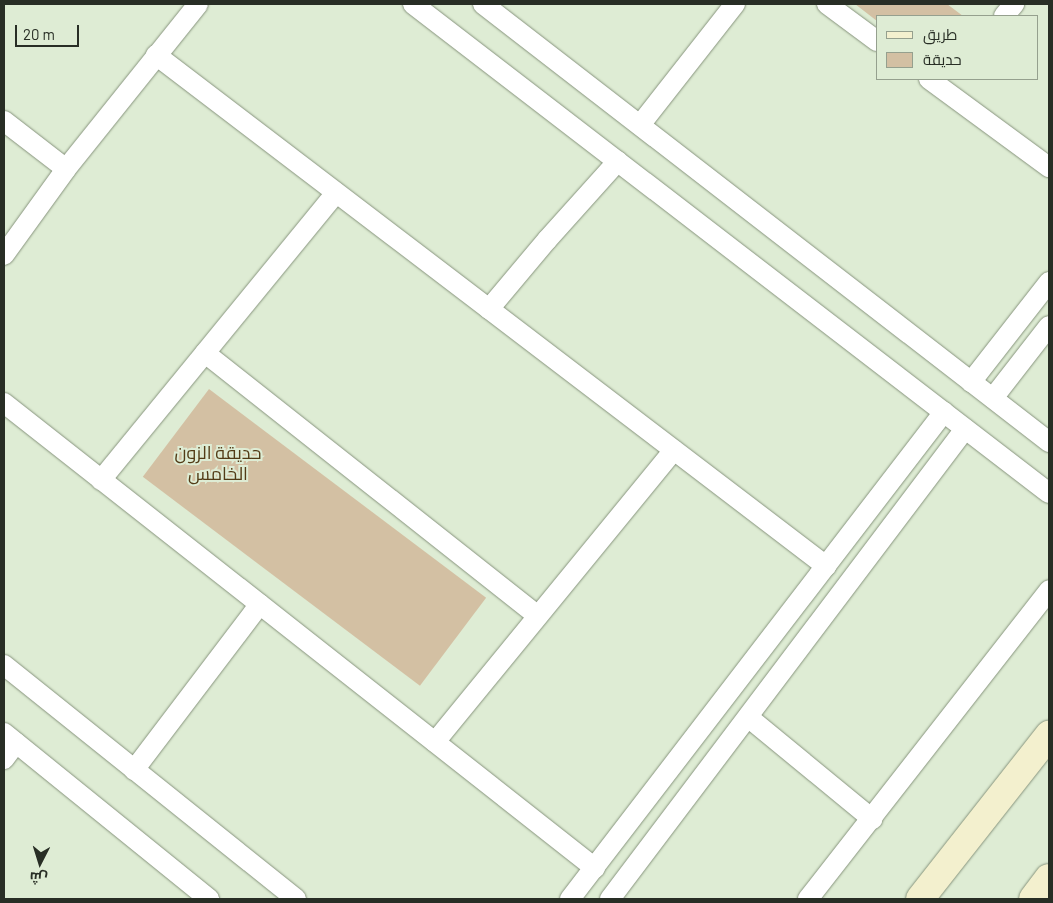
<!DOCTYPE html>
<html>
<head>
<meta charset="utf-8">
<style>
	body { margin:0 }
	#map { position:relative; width:1053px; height:903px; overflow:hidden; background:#deecd4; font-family:Barlow,Cairo,sans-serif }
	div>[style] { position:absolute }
	.green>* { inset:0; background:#d3c0a3; transform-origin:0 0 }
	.roads { filter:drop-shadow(0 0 1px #87947d) drop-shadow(0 0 1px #87947d) }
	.street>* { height:20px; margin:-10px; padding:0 10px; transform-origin:10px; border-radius:10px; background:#fff }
	.secondary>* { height:28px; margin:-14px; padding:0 14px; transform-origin:14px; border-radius:14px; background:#f3f0ce }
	span { translate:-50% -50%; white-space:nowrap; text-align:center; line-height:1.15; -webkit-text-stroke:4px #deecd4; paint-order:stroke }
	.park-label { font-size:18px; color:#523b16 }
	.frame { position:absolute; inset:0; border:5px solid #282e25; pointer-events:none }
	.legend { position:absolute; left:876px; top:15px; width:162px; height:65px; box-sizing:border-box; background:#deecd4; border:1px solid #95a08e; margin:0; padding:6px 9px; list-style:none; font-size:15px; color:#282e25 }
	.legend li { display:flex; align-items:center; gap:10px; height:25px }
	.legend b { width:25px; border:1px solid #95a08e }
	.north { position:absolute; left:15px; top:838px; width:50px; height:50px; -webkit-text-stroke:4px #deecd4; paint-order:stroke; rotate:185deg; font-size:14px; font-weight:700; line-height:20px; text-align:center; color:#282e25 }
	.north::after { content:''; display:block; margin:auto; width:18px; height:22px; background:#282e25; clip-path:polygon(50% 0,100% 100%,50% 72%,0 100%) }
	.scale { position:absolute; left:15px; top:25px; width:64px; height:22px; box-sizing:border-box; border:2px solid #282e25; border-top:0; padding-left:6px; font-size:15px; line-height:18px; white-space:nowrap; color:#282e25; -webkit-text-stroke:4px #deecd4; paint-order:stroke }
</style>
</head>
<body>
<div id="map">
	<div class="green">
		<i style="clip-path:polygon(855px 4px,947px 4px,963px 16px,877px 16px,877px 21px)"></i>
		<i style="left:209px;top:389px;width:347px;height:110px;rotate:37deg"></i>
	</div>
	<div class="roads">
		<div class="street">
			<i style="left:413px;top:4px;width:802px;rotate:37.56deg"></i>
			<i style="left:483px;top:4px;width:716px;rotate:37.73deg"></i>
			<i style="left:827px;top:4px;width:62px;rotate:36.5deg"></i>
			<i style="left:1004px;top:16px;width:16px;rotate:-50deg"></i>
			<i style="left:156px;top:55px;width:843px;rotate:37.33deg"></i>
			<i style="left:929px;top:79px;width:149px;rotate:36.3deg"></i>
			<i style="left:4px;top:121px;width:78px;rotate:37.7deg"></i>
			<i style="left:640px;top:125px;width:154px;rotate:-51.9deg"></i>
			<i style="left:4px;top:255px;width:106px;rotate:-54.2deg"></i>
			<i style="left:66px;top:169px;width:211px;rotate:-51.3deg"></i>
			<i style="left:489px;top:309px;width:90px;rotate:-50deg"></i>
			<i style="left:547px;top:240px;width:106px;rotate:-48.1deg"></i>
			<i style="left:205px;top:353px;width:424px;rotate:38.3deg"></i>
			<i style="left:971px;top:382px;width:127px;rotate:-52deg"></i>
			<i style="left:993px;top:398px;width:91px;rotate:-52.1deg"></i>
			<i style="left:4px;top:403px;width:752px;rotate:38.2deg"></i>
			<i style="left:101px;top:480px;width:371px;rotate:-50.7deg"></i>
			<i style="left:4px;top:665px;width:374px;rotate:38.7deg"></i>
			<i style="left:748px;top:717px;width:161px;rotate:39.4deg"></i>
			<i style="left:4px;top:733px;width:264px;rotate:39deg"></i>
			<i style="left:435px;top:742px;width:377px;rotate:-50.7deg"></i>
			<i style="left:4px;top:759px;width:20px;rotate:-53deg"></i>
			<i style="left:134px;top:770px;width:208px;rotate:-52.8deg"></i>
			<i style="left:570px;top:899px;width:614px;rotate:-52.48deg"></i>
			<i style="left:610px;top:899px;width:589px;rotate:-52.94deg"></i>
			<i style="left:808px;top:899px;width:392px;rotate:-52deg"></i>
		</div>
		<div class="secondary">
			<i style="left:920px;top:899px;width:209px;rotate:-51.8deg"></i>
			<i style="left:1033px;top:899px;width:26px;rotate:-53deg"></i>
		</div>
	</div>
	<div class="park-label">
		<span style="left:218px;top:463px">حديقة الزون<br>الخامس</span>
	</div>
	<div class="frame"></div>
	<ul class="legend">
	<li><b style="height:6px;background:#f3f0ce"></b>طريق</li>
	<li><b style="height:14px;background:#d3c0a3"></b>حديقة</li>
	</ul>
	<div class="north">ش</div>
	<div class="scale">20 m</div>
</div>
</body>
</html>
